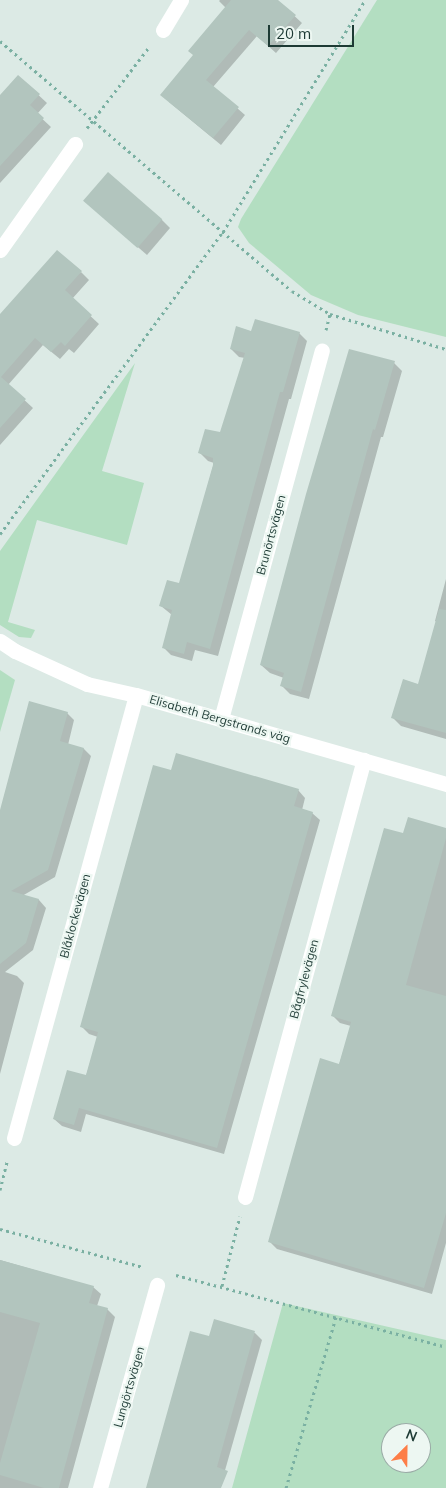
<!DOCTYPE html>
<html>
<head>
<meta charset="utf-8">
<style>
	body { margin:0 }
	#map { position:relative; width:446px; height:1488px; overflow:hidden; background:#dceae5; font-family:Mulish,sans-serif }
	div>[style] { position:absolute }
	.green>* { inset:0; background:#b3dec1 }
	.shadow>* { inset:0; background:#0003 }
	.building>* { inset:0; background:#b2c5be; transform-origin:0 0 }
	.path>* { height:3px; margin-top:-1.5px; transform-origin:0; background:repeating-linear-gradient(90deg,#7ab0a2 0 2.5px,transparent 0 6.5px) }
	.minor>* { height:15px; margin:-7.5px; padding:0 7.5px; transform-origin:7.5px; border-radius:7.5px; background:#fff }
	span { translate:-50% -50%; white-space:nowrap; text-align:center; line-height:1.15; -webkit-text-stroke:4.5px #edf7f2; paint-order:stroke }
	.street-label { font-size:12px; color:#1d3a34 }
	.north { position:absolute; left:381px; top:1423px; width:50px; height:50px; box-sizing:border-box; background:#edf7f2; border:1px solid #9aaba6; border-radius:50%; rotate:23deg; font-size:14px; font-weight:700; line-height:20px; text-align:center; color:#1d3a34 }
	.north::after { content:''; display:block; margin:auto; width:18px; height:22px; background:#fd7e47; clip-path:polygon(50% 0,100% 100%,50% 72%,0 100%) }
	.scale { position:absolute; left:268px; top:25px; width:86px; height:22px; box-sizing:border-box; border:2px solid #1d3a34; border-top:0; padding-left:6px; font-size:15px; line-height:18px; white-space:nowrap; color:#1d3a34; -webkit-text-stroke:4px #edf7f2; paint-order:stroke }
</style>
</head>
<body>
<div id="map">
	<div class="green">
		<i style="clip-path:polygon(377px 0,446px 0,446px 337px,358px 315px,311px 295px,249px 243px,238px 227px,241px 219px)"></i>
		<i style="clip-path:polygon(135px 363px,102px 471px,144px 483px,127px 545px,37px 520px,8px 622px,35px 630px,31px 638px,19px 637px,0 625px,0 551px)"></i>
		<i style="clip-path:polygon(0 670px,15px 680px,0 732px)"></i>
		<i style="clip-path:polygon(evenodd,283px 1303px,446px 1340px,446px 1488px,232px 1488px,283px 1303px,391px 1433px,421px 1433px,421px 1463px,391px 1463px,391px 1433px)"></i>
	</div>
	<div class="shadow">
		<i style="clip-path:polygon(220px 0,277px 0,302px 23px,276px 53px,257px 36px,213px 87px,245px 115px,221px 145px,169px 102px,194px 55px,226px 8px,219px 1px)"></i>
		<i style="clip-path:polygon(18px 76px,47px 103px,37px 114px,51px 127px,0 183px,0 97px)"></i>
		<i style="clip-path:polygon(85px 201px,162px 220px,170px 228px,147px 255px)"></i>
		<i style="clip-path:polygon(81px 272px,89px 280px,72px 299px,99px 324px,74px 353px,69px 349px,60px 359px,43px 345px,8px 385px,33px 408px,0 445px,0 329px)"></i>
		<i style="clip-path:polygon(252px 332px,299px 333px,307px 341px,291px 399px,289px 399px,218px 656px,195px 650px,192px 661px,171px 655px,163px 647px,172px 615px,161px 606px,180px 585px,214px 463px,208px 461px,200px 453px,221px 434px,245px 358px,239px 357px,231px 349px)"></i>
		<i style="clip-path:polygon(394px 363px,402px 371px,383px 437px,381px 437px,309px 699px,290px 694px,282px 686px,284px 678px,270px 673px,261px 665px)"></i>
		<i style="clip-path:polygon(446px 579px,446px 739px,401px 726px,393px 718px,419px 685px,437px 622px,435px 621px)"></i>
		<i style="clip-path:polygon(67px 713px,74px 720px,68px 745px,84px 749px,91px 756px,55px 877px,22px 896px,39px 900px,46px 908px,33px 950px,5px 972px,17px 976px,24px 983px,0 1074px,0 816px)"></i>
		<i style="clip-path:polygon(172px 771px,298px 790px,305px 798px,302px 810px,312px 813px,320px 820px,224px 1154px,86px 1114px,81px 1132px,62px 1126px,54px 1119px,86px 1076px,98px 1037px,89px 1034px,81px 1026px)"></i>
		<i style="clip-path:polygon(446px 829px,446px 1243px,432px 1294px,277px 1249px,270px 1242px,339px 1065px,351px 1026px,340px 1023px,333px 1016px,404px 835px)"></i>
		<i style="clip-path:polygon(0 1260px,93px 1287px,101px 1294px,97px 1306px,107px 1309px,115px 1317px,68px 1488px,0 1488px)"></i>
		<i style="clip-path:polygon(255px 1333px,262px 1340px,220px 1488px,147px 1488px,210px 1338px)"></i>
	</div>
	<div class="building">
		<i style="clip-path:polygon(231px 0,278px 0,296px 15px,268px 46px,249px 30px,206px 80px,239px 107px,213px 138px,160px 95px,193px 55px,188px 51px)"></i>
		<i style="clip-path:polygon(18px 75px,40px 94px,30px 105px,44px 118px,0 166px,0 95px)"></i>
		<i style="left:108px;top:172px;width:72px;height:38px;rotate:41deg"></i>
		<i style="clip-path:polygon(57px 250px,82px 271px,65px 290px,92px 315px,65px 346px,61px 342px,51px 352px,35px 338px,1px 377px,26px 399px,0 428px,0 314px)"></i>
		<i style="clip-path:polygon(255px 319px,300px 332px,283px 392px,280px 392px,210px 649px,187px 642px,184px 654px,162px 648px,172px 610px,159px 606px,167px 580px,179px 583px,213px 465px,213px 458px,198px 453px,205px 429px,220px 432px,245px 353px,230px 349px,236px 326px,251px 331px)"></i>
		<i style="clip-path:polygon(349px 349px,395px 361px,375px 430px,373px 429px,301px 692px,280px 686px,284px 673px,260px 665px,306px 494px)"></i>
		<i style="clip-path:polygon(439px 609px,446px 610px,446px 733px,391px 718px,403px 679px,418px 684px)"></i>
		<i style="clip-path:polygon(29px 701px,68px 712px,60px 741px,84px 748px,48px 870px,11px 891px,39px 899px,26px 943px,0 964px,0 810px)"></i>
		<i style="clip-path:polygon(176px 753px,299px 789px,294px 806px,313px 812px,217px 1148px,79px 1108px,74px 1125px,53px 1119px,67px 1070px,86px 1075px,98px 1032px,80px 1027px,153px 765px,171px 770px)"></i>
		<i style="clip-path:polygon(408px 817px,446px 828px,446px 838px,406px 985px,446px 996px,446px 1213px,424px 1288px,268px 1242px,320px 1058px,339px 1064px,351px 1022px,331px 1016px,384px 828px,403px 833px)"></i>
		<i style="clip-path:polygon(0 1260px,94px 1286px,89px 1303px,108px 1308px,59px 1488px,44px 1488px,0 1475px,0 1463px,40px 1323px,0 1312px)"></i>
		<i style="clip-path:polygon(214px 1319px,255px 1331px,217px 1467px,228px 1471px,221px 1488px,146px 1488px,190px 1331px,209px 1336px)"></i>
	</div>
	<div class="path">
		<i style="left:0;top:41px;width:384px;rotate:40.6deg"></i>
		<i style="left:292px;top:291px;width:44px;rotate:31.2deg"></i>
		<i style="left:330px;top:314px;width:121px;rotate:16.8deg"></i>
		<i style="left:87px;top:128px;width:103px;rotate:-52.5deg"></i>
		<i style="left:326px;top:330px;width:16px;rotate:-76deg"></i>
		<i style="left:0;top:534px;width:375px;rotate:-53.6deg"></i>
		<i style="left:223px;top:232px;width:272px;rotate:-58.5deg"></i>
		<i style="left:0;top:1190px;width:32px;rotate:-76deg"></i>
		<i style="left:0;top:1229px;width:148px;rotate:14.9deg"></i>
		<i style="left:176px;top:1275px;width:279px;rotate:14.9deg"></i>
		<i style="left:222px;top:1286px;width:72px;rotate:-75.6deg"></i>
		<i style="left:286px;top:1488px;width:178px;rotate:-73.7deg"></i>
	</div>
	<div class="minor">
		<i style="left:163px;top:30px;width:35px;rotate:-59deg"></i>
		<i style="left:0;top:250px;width:130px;rotate:-54.7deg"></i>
		<i style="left:0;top:641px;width:18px;rotate:34deg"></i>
		<i style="left:15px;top:651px;width:79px;rotate:24.6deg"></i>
		<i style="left:87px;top:684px;width:50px;rotate:12.7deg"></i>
		<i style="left:136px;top:695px;width:323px;rotate:16deg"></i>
		<i style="left:221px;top:719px;width:382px;rotate:-74.7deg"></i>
		<i style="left:14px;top:1138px;width:459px;rotate:-74.6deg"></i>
		<i style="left:245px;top:1197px;width:453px;rotate:-74.8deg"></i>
		<i style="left:100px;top:1488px;width:211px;rotate:-74.3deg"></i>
	</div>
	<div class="street-label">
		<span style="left:271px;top:535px;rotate:-75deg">Brunörtsvägen</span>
		<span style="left:220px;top:719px;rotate:16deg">Elisabeth Bergstrands väg</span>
		<span style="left:75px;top:916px;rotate:-75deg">Blåklockevägen</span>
		<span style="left:304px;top:979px;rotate:-75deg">Bågfrylevägen</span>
		<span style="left:129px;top:1387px;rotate:-74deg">Lungörtsvägen</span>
	</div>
	<div class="north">N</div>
	<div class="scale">20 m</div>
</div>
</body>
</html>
